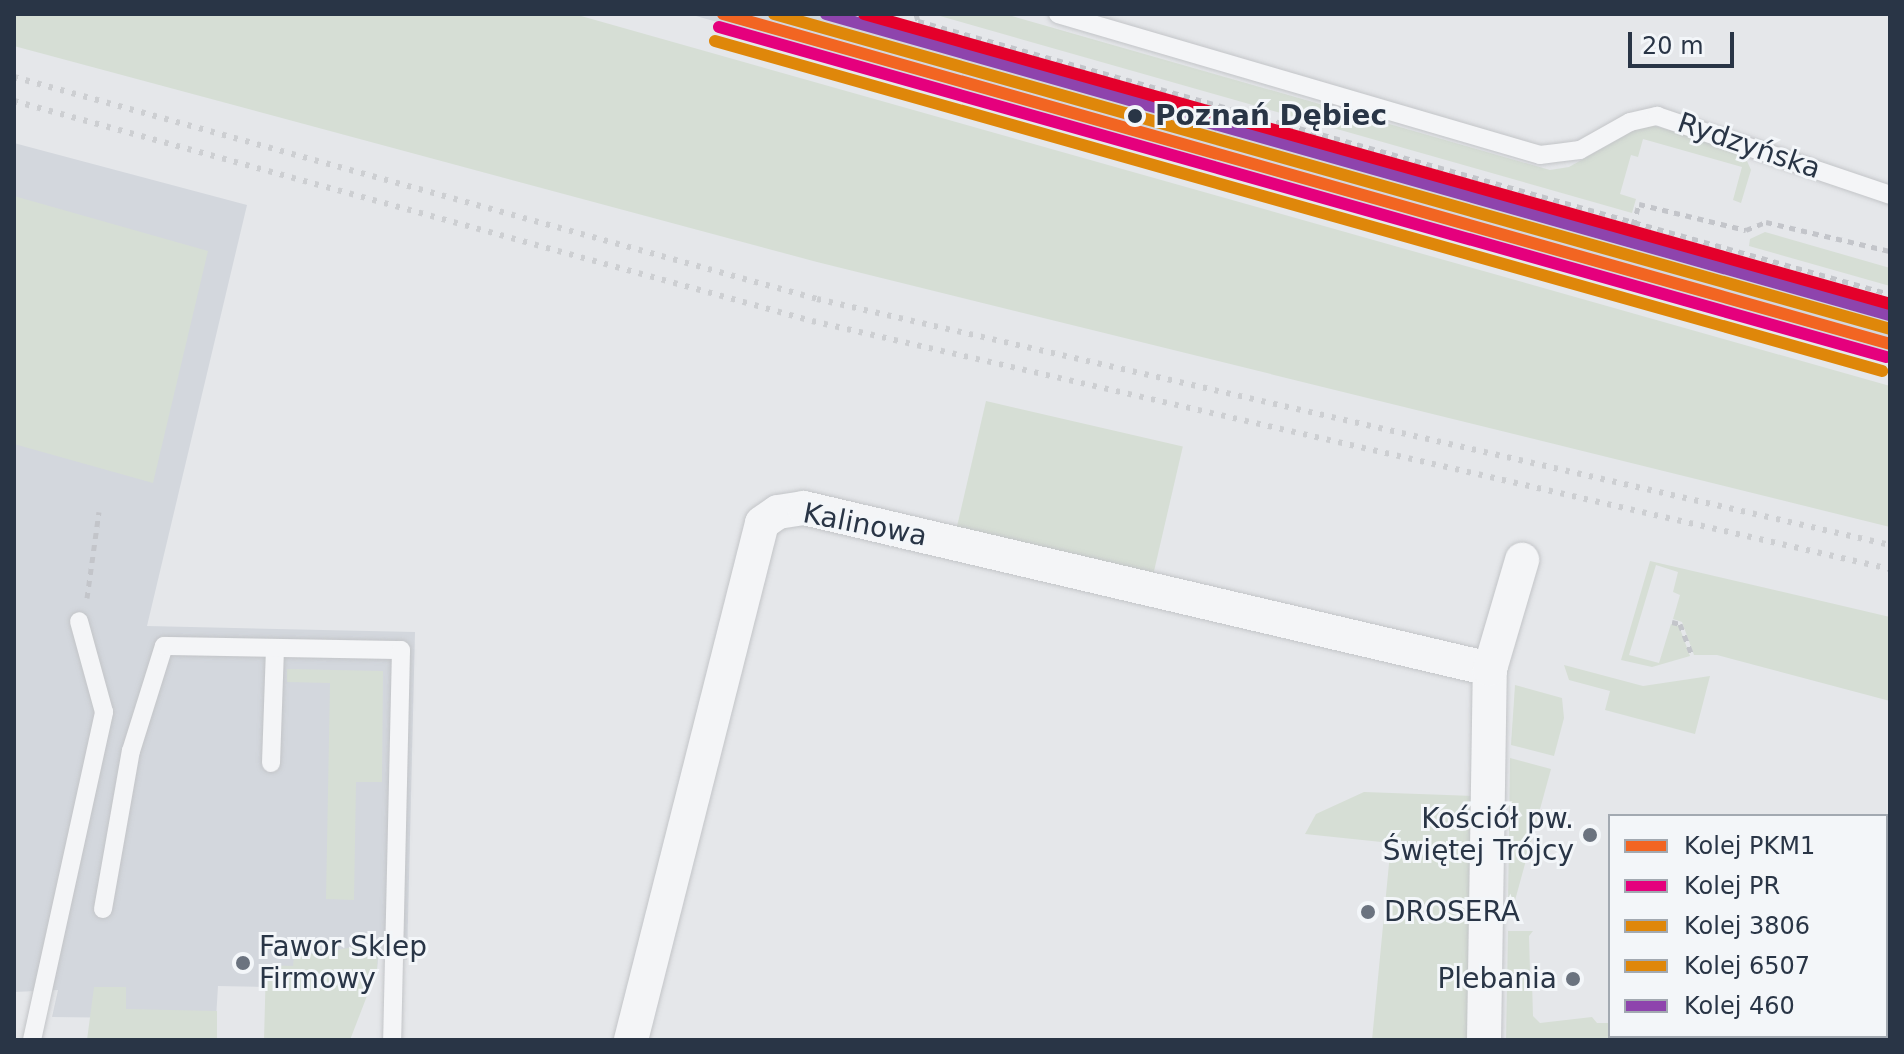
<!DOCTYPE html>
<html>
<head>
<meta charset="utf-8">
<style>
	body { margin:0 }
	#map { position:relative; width:1904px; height:1054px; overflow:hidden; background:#e5e7ea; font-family:"DejaVu Sans",sans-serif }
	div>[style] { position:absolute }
	.built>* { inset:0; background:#d3d7dd }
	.green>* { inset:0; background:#d6ded5; transform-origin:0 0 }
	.path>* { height:5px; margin-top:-2.5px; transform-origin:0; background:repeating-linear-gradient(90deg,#c3c5ca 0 6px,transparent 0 12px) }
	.roads { filter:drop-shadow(0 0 2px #c3c5c8) drop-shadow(0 0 2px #c3c5c8) }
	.service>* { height:18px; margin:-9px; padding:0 9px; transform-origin:9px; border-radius:9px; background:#f4f5f7 }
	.minor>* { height:34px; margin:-17px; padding:0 17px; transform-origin:17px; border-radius:17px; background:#f4f5f7 }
	.rail>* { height:6px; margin-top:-3px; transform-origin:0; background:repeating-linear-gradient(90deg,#cdcfd2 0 4px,transparent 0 12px) }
	.rail-1>* { height:12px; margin:-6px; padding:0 6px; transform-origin:6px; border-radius:6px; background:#f26522 }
	.rail-2>* { height:12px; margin:-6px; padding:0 6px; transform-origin:6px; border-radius:6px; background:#e5007d }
	.rail-3>* { height:12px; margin:-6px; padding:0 6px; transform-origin:6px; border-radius:6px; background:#df870a }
	.rail-4>* { height:12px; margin:-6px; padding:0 6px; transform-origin:6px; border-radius:6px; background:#df870a }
	.rail-5>* { height:12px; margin:-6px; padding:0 6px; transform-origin:6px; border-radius:6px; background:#8e44ad }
	.rail-6>* { height:12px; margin:-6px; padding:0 6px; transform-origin:6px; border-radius:6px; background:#e4002b }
	.dots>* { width:22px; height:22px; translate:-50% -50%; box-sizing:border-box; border:4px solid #f3f6f9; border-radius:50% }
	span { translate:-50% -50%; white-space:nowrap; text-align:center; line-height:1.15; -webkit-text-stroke:6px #f3f6f9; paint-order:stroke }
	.stop-label { font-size:28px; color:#293546; font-weight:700 }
	.left { translate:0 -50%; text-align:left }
	.street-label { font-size:28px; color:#293546 }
	.poi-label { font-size:28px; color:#293546 }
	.right { translate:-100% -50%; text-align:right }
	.frame { position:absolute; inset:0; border:16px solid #293546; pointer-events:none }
	.legend { position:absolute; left:1608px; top:814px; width:280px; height:224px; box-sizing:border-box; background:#f3f6f9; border:2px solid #a2a9b1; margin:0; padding:10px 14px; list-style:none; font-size:24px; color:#293546 }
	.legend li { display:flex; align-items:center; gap:16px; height:40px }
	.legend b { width:40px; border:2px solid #a2a9b1 }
	.scale { position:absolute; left:1628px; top:32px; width:106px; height:36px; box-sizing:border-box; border:4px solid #293546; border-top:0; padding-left:10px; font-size:24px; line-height:28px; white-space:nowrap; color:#293546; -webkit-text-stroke:6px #f3f6f9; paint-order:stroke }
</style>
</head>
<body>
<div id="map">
	<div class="built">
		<i style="clip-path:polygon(689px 14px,847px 14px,1861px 302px,1864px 293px,1890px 300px,1890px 353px)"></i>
		<i style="clip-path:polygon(14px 143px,247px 205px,147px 626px,415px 632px,407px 960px,378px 958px,377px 970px,265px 987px,218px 986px,216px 1019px,52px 1017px,58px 990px,14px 992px)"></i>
	</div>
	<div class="green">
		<i style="clip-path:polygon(14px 14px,574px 14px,1890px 386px,1890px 527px,817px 262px,14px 46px)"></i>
		<i style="clip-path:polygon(933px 14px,1005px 14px,1550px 170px,1569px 167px,1640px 127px,1652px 125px,1743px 152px,1751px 170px,1741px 203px,1733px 200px,1742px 167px,1643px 139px,1638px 157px,1631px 155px,1620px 194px,1636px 199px,1632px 213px)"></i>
		<i style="clip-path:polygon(14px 196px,208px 251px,153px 483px,14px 444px)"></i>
		<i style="clip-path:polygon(1765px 232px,1890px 268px,1890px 286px,1749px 246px,1750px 239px)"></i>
		<i style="left:986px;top:401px;width:202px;height:132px;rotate:13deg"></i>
		<i style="clip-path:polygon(1650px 561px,1890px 617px,1890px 701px,1717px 655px,1694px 655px,1682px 622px,1673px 619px,1680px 595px,1673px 592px,1678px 572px,1656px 565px,1629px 655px,1659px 663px,1671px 624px,1679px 626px,1690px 656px,1652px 667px,1621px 660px)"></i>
		<i style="clip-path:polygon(1564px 665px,1643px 686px,1710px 676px,1695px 734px,1605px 710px,1610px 691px,1569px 680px)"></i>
		<i style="clip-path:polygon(287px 669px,383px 671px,382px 782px,356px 782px,354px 900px,326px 899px,330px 683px,287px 682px)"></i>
		<i style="clip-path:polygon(1515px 685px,1562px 698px,1564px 718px,1554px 756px,1511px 745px)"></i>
		<i style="clip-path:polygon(1510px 758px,1551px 769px,1514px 904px,1508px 905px)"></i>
		<i style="clip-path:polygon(1364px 792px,1474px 796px,1470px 1040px,1372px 1040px,1391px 843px,1305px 834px,1316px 814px)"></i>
		<i style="clip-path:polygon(1508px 931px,1533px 931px,1529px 936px,1530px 971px,1538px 976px,1532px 982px,1533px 1016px,1540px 1023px,1592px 1017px,1597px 1023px,1610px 1023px,1610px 1036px,1678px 1040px,1506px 1040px)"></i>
		<i style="clip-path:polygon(378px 943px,377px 970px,350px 1040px,264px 1040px,266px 965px,293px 966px,294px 957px)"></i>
		<i style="clip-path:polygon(94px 987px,126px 987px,126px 1009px,217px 1011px,217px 1040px,87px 1040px)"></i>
	</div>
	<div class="path">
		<i style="left:916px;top:14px;width:7px;rotate:74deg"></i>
		<i style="left:918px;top:21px;width:1010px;rotate:15.69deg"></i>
		<i style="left:1633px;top:225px;width:22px;rotate:-74deg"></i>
		<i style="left:1639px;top:204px;width:110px;rotate:13.7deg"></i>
		<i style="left:1746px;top:230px;width:22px;rotate:-22deg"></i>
		<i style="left:1766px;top:222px;width:127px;rotate:13.2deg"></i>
		<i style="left:87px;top:598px;width:87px;rotate:-82.1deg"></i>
		<i style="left:1672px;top:622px;width:8px;rotate:14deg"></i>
		<i style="left:1680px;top:624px;width:33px;rotate:69deg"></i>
	</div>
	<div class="roads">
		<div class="service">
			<i style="left:1058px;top:14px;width:502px;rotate:16.31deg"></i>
			<i style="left:1540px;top:155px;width:40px;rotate:-7.1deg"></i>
			<i style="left:1580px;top:150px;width:57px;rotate:-29.2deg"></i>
			<i style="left:1630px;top:122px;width:28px;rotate:-13deg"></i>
			<i style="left:1657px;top:116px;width:246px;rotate:18.7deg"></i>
			<i style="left:271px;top:763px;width:115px;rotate:-88deg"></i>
			<i style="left:103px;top:909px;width:160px;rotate:-80deg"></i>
			<i style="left:131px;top:751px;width:110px;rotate:-72.6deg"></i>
			<i style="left:164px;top:646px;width:237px;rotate:1deg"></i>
			<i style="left:401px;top:650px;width:390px;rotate:91.3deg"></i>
			<i style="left:32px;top:1040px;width:336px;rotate:-77.6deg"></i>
			<i style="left:104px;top:712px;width:94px;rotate:-105.4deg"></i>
		</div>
		<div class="minor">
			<i style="left:631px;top:1040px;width:533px;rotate:-75.78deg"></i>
			<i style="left:762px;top:523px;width:19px;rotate:-35deg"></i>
			<i style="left:778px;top:512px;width:26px;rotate:-9deg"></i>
			<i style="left:804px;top:508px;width:705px;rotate:13.21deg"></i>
			<i style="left:1484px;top:1040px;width:371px;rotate:-89.1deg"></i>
			<i style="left:1490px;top:669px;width:114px;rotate:-73.6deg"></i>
		</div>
	</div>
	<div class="rail">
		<i style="left:14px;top:77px;width:833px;rotate:15.45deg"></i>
		<i style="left:817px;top:299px;width:1101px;rotate:12.91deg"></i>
		<i style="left:14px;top:101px;width:828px;rotate:15.41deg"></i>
		<i style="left:812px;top:321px;width:1106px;rotate:12.96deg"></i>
	</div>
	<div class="rail-1">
		<i style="left:723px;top:14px;width:1213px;rotate:15.79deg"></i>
	</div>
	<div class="rail-2">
		<i style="left:719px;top:27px;width:1213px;rotate:15.79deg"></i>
	</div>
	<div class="rail-3">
		<i style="left:774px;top:14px;width:1160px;rotate:15.76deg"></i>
	</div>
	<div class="rail-4">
		<i style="left:715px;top:41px;width:1213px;rotate:15.79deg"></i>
	</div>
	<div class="rail-5">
		<i style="left:826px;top:14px;width:1106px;rotate:15.8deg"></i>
	</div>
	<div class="rail-6">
		<i style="left:864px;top:14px;width:1066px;rotate:15.78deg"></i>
	</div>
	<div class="dots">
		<i style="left:1135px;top:116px;background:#293546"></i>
		<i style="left:1590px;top:835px;background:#6b737f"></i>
		<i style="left:1368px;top:912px;background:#6b737f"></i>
		<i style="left:243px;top:963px;background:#6b737f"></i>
		<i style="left:1573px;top:979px;background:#6b737f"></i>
	</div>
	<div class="stop-label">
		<span class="left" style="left:1155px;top:116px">Poznań Dębiec</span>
	</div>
	<div class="street-label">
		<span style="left:1749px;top:146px;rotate:19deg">Rydzyńska</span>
		<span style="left:865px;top:525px;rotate:11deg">Kalinowa</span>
	</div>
	<div class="poi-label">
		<span class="right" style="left:1574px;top:835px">Kościół pw.<br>Świętej Trójcy</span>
		<span class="left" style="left:1384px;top:912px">DROSERA</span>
		<span class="left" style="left:259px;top:963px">Fawor Sklep<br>Firmowy</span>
		<span class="right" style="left:1557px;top:979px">Plebania</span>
	</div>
	<div class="frame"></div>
	<ul class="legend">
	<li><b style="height:10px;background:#f26522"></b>Kolej PKM1</li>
	<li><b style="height:10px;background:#e5007d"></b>Kolej PR</li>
	<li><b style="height:10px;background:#df870a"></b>Kolej 3806</li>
	<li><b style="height:10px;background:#df870a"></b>Kolej 6507</li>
	<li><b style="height:10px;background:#8e44ad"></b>Kolej 460</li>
	</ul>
	<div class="scale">20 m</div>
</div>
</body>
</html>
